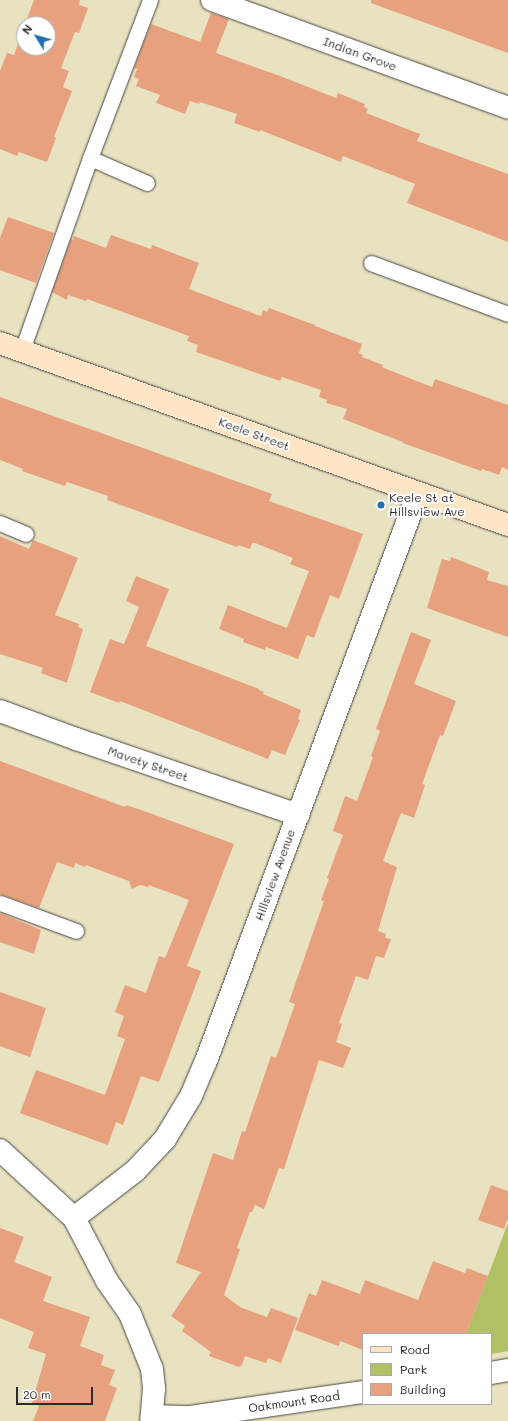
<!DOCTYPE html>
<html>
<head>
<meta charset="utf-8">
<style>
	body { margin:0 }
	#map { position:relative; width:508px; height:1421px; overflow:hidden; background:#e8e2c1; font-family:Mali,sans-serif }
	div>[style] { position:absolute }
	.green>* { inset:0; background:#afc164 }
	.building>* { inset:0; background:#e7a17e }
	.roads { filter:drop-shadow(0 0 1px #474642) drop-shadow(0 0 1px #474642) }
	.service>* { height:15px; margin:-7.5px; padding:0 7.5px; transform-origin:7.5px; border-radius:7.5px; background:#fff }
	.minor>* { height:22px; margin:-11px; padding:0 11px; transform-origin:11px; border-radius:11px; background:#fff }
	.secondary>* { height:22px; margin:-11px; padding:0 11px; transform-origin:11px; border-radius:11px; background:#fde5c5 }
	.dots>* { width:11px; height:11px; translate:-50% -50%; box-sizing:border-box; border:2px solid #fff; border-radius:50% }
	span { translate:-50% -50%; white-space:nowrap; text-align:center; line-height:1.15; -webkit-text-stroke:4px #fff; paint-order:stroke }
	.street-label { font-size:12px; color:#2b2b2b }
	.poi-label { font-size:12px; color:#2b2b2b }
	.left { translate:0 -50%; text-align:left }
	.legend { position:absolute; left:362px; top:1333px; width:130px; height:72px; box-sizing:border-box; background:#fff; border:1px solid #aaa; margin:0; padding:5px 7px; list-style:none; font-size:12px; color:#2b2b2b }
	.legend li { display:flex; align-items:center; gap:8px; height:20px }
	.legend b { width:20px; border:1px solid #aaa }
	.north { position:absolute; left:16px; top:16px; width:40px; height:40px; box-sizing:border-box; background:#fff; border:1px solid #aaa; border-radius:50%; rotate:307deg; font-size:11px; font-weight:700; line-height:16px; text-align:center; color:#2b2b2b }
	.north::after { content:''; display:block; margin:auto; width:14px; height:18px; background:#1f6fb2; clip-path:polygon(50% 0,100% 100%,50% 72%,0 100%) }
	.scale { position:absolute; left:16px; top:1387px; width:77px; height:18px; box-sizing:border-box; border:2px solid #2b2b2b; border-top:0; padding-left:5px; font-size:12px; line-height:14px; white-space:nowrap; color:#2b2b2b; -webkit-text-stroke:3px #fff; paint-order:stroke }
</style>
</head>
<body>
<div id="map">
	<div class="green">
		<i style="clip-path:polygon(508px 1223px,508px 1351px,491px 1354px,491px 1334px,466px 1334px)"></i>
	</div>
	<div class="building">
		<i style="clip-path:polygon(34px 0,80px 0,79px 5px,88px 8px,79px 33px,75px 32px,61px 68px,69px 71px,63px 87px,72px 91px,54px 137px,56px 138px,47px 162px,19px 152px,17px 156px,0 149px,0 71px,7px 53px,14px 55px,24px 27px,24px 48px,48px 48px,48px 24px,25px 24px)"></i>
		<i style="clip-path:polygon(371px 0,508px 0,508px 53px,371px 3px)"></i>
		<i style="clip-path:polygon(211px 13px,229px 19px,216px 53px,280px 76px,336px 98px,338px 93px,365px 104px,364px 107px,368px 109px,366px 113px,420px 134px,417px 141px,508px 174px,508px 242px,407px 203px,415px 184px,343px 156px,341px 162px,260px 130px,260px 132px,234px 123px,237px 114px,200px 102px,199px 104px,190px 101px,185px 114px,156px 103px,160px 95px,136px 86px,139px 79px,134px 77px,137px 69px,134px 68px,151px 24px,200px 42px)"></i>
		<i style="clip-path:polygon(8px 217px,54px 233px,36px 283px,0 270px,0 238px)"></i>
		<i style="clip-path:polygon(111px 235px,151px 249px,152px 245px,199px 263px,189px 289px,261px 316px,263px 310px,267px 312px,269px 308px,315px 325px,315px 326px,362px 344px,359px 353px,363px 355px,362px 357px,383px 365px,382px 367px,394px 372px,432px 387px,435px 379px,508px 405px,508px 470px,502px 467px,499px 475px,482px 469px,481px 471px,403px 443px,403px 442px,343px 419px,347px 409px,326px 403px,327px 400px,319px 397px,321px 390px,282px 377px,280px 381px,196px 352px,198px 345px,187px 341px,189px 336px,87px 299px,86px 301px,68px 295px,67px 300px,52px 292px,71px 239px,73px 240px,74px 236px,106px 248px)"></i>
		<i style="clip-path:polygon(0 397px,272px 494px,269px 501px,363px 534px,339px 599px,330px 595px,314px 638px,307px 635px,298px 659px,266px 647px,265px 650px,243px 642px,244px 639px,219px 629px,228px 605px,287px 628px,309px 571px,290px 564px,293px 558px,255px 543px,252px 543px,250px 549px,238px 545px,237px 547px,107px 500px,108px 496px,67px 482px,65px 486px,22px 471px,23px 469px,0 460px)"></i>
		<i style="clip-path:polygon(0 536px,29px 549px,33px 540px,78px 558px,55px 615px,79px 624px,78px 627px,83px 629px,67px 683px,41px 673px,43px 668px,0 654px)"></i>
		<i style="clip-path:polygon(451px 557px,489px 572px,487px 580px,508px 586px,508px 637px,427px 608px,442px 559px,450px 561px)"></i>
		<i style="clip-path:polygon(136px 576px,169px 589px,146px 646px,259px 689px,259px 690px,264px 692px,263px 694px,301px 710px,298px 719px,300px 720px,285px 755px,272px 750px,268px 759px,120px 701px,119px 703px,90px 692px,110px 639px,124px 644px,139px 607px,126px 601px)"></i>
		<i style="clip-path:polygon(411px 632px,431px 640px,414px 684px,456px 701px,443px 736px,440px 735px,422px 784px,425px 785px,414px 818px,401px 813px,383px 861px,397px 867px,378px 931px,386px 934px,385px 938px,391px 939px,384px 958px,376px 956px,368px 980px,356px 976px,339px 1023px,342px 1024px,336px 1042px,351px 1048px,343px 1068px,319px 1060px,284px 1169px,279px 1168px,264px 1209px,255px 1205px,252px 1212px,250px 1212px,237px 1248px,240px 1249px,224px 1295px,240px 1307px,267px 1317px,271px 1308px,298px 1318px,281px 1363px,268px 1358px,266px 1363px,245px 1356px,242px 1365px,239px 1367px,209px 1356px,211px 1352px,182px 1331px,185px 1326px,171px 1316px,201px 1272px,176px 1263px,213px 1153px,233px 1160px,242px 1131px,245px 1132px,271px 1056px,276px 1058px,295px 1004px,289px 1002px,324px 901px,321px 900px,329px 879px,327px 878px,343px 835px,333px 831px,345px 796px,357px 801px,373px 757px,371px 756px,380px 731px,376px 729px)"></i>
		<i style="clip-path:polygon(0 761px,125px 807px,126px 805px,147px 812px,234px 844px,187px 966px,201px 971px,159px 1082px,141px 1076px,123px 1125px,116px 1122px,108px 1145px,20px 1113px,36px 1070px,105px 1095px,125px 1039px,117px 1036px,124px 1016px,115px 1012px,125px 985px,146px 993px,159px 956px,165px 958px,189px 900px,149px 885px,148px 887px,140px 885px,132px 889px,129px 881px,86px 865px,85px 867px,75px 863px,74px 868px,57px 862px,39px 908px,0 894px)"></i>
		<i style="clip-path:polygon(0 913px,41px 930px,34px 954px,0 942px)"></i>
		<i style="clip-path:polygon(0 992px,46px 1008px,30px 1057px,0 1046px)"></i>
		<i style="clip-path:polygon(491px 1185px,508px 1191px,508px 1218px,504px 1229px,478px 1220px)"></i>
		<i style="clip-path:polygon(0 1228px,24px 1237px,14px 1262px,52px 1277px,43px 1301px,90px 1317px,80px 1346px,104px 1355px,101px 1365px,115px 1370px,109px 1385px,117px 1388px,105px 1421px,33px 1421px,39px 1406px,32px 1403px,46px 1354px,28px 1348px,34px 1332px,0 1318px)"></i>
		<i style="clip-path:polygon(433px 1261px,465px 1273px,467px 1268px,488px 1276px,466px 1334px,363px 1334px,363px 1350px,340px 1341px,339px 1346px,336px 1345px,295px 1330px,309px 1293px,316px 1296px,322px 1280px,360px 1294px,365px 1280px,418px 1300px)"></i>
	</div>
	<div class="roads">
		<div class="service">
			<i style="left:90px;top:158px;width:62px;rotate:23.7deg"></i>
			<i style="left:371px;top:263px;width:146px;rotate:20.4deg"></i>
			<i style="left:22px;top:350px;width:204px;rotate:-70.5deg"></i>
			<i style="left:90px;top:158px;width:169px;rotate:-69.2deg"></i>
			<i style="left:0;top:523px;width:28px;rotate:23deg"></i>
			<i style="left:0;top:903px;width:81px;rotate:20.2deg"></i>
		</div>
		<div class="minor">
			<i style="left:212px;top:0;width:315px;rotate:20deg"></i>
			<i style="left:0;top:711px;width:81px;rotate:20.2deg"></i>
			<i style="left:76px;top:739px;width:235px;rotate:18.9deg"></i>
			<i style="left:0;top:1150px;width:100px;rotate:42.6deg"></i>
			<i style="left:74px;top:1218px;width:71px;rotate:62.4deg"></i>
			<i style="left:107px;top:1281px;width:40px;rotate:55.1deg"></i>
			<i style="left:130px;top:1314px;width:59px;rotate:68.2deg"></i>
			<i style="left:152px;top:1369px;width:20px;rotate:84deg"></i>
			<i style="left:154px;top:1389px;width:32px;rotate:95deg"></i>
			<i style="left:74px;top:1218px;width:77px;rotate:-37.6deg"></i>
			<i style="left:135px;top:1171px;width:44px;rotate:-46.8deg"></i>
			<i style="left:165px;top:1139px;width:50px;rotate:-58.8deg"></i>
			<i style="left:191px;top:1096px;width:38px;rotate:-67deg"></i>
			<i style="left:206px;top:1061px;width:606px;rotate:-69.53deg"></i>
			<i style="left:491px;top:1373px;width:17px;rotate:-10deg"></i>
			<i style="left:153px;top:1416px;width:36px;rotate:2deg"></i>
			<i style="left:189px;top:1417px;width:176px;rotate:-8.2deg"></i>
		</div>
		<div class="secondary">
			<i style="left:0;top:343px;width:540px;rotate:19.71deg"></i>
		</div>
	</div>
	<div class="dots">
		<i style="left:381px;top:505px;background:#1f6fb2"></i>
	</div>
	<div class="street-label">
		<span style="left:360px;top:54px;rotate:20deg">Indian Grove</span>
		<span style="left:254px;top:434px;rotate:20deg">Keele Street</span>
		<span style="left:148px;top:764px;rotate:19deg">Mavety Street</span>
		<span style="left:275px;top:875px;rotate:-70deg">Hillsview Avenue</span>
		<span style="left:294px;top:1402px;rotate:-8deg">Oakmount Road</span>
	</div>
	<div class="poi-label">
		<span class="left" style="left:389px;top:505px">Keele St at<br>Hillsview Ave</span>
	</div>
	<ul class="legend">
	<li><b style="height:5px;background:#fde5c5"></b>Road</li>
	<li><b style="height:11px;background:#afc164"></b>Park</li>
	<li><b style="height:11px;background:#e7a17e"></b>Building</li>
	</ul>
	<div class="north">N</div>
	<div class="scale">20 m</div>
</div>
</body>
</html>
